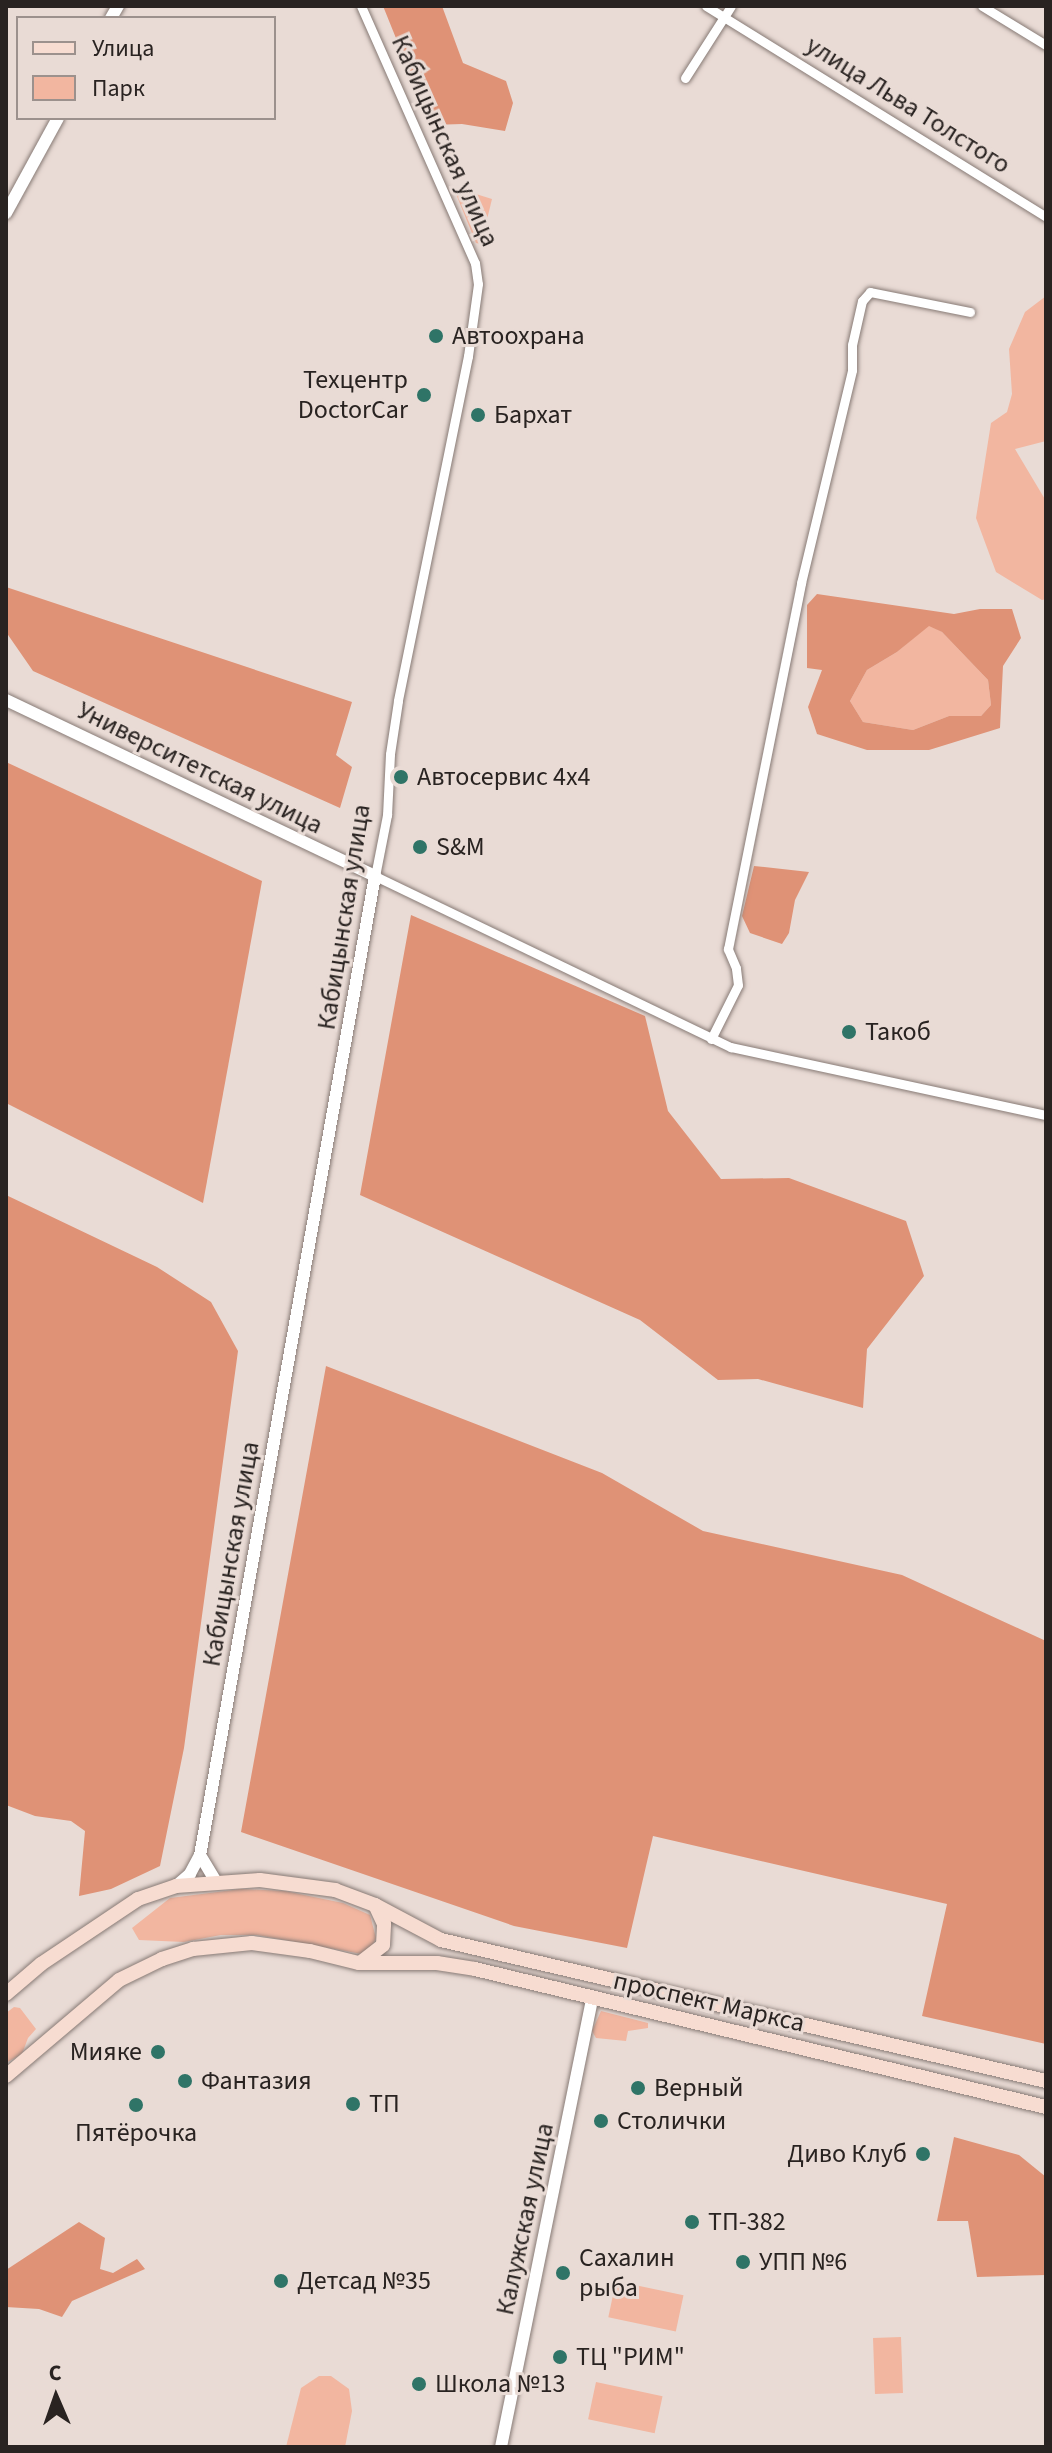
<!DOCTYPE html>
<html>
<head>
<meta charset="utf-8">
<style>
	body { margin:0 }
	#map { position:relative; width:1052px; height:2453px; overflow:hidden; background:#e9dbd5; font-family:"Source Sans 3",sans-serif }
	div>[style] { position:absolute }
	.green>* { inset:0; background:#f2b6a0; transform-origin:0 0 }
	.forest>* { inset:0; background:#df9276 }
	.roads { filter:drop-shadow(0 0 2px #877a75) drop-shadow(0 0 2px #877a75) }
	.street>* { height:9px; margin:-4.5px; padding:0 4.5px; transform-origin:4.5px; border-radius:4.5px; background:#fff }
	.secondary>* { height:12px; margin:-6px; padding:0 6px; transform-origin:6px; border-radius:6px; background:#fff }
	.primary>* { height:14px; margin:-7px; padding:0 7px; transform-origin:7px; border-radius:7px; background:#f7dcd1 }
	.dots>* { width:22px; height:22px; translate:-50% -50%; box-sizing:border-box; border:4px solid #e9dbd5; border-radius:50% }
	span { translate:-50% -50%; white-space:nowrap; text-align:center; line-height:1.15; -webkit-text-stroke:6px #e9dbd5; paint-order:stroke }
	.street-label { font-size:26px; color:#292321 }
	.poi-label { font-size:26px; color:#292321 }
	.left { translate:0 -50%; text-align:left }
	.right { translate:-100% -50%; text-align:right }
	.frame { position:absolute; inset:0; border:8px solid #292321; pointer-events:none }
	.legend { position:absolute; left:16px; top:16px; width:260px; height:104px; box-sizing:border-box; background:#e9dbd5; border:2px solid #9c918d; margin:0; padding:10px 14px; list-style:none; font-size:24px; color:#292321 }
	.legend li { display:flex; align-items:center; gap:16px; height:40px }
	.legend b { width:40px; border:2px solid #9c918d }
	.north { position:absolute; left:16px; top:2357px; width:80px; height:80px; -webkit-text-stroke:6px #e9dbd5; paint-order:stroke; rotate:358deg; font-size:22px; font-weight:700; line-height:32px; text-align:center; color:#292321 }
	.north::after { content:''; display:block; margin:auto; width:28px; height:36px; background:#292321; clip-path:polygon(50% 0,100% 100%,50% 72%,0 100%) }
</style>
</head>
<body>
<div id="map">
	<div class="green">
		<i style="clip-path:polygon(463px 190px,492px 199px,481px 244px,476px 243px,456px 194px)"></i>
		<i style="clip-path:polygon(1046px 296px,1046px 441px,1015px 449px,1046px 501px,1046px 599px,1042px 600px,996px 572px,976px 518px,991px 423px,1007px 412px,1012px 394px,1009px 349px,1025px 312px)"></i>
		<i style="clip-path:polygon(929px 625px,942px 632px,988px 680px,991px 705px,981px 716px,949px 716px,913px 730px,863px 722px,850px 701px,867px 670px,897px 652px)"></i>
		<i style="clip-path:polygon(241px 1889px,285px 1891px,343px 1903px,370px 1915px,376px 1938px,370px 1950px,362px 1954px,257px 1935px,221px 1935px,184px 1942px,139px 1940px,132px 1928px,170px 1898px)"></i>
		<i style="clip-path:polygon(14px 2007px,20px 2008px,36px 2029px,28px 2038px,22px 2054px,6px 2063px,6px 2013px)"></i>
		<i style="clip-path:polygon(601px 2011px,648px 2023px,648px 2028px,628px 2031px,626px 2041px,596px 2038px,592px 2031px)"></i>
		<i style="left:616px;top:2281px;width:69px;height:37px;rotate:12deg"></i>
		<i style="left:901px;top:2337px;width:56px;height:28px;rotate:88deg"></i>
		<i style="clip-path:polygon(319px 2376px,331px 2376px,349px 2389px,352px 2411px,345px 2447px,286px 2447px,301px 2388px)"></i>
		<i style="left:596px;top:2382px;width:68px;height:38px;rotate:12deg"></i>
	</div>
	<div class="forest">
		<i style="clip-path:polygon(383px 6px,442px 6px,463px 63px,506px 81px,513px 103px,505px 131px,462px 124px,431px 125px)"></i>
		<i style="clip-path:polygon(6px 587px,352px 702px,336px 755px,352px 767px,340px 808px,33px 671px,6px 632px)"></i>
		<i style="clip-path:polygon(evenodd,817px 594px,954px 614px,980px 609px,1012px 609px,1021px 638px,1003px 666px,1000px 728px,929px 750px,867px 750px,817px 734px,808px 707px,822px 670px,807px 668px,807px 605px,817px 594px,929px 626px,942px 632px,988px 680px,991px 705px,981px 716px,949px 716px,913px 730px,863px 722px,850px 701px,867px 670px,897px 652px,929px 626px)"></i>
		<i style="clip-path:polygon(6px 762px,262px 881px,203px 1203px,6px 1103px)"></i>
		<i style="clip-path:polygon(754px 866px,809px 872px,795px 900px,789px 933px,782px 944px,750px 933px,742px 916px)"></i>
		<i style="clip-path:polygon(411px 915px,645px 1016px,668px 1111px,721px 1179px,789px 1178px,906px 1221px,924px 1276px,867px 1349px,863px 1408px,758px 1379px,718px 1380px,640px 1320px,360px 1195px)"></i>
		<i style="clip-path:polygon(6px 1195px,157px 1267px,211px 1302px,238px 1351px,184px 1748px,160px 1866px,111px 1889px,79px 1896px,85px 1831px,71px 1821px,35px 1816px,6px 1805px)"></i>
		<i style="clip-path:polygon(326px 1366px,602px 1473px,703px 1531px,902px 1575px,1046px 1641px,1046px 2044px,922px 2016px,947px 1904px,653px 1836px,627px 1948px,514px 1926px,241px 1832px)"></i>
		<i style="clip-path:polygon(954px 2137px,1019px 2155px,1046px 2177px,1046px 2275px,977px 2277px,968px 2221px,937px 2221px)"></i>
		<i style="clip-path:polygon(79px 2222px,105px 2238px,100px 2269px,113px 2273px,137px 2259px,145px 2269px,72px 2301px,62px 2317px,39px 2309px,6px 2307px,6px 2270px)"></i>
	</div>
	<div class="roads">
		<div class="street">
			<i style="left:361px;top:6px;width:281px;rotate:66.1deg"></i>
			<i style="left:475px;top:263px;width:21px;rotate:82deg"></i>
			<i style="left:478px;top:284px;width:73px;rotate:97.9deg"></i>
			<i style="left:468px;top:356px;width:352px;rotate:101.5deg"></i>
			<i style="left:398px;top:701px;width:54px;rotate:98.6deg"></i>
			<i style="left:390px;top:754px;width:61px;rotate:92.8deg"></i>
			<i style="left:387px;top:815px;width:62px;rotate:101.1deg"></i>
			<i style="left:375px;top:876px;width:395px;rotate:25.7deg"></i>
			<i style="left:731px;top:1047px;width:322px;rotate:12.2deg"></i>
			<i style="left:706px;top:6px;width:400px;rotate:31.8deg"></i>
			<i style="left:982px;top:6px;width:75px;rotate:31.4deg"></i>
			<i style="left:685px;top:78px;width:85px;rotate:-57.4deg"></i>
			<i style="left:711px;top:1039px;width:60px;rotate:-63.4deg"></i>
			<i style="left:738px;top:985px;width:17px;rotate:-97deg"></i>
			<i style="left:736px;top:968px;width:21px;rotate:-113deg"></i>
			<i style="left:728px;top:949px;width:373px;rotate:-78.7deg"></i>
			<i style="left:801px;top:583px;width:219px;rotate:-76.5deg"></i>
			<i style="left:852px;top:370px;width:25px;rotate:-90deg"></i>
			<i style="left:852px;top:345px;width:45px;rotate:-77.2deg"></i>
			<i style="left:862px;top:301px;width:12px;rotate:-48deg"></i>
			<i style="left:870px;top:292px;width:102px;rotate:11.3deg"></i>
		</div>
		<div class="secondary">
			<i style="left:111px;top:18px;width:14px;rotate:-60deg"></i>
			<i style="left:6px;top:213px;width:108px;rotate:-61.3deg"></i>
			<i style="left:6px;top:700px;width:409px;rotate:25.5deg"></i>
			<i style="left:375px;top:876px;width:995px;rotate:100.13deg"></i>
			<i style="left:200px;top:1855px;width:21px;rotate:118deg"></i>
			<i style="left:190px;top:1874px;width:18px;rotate:139deg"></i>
			<i style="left:200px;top:1855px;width:31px;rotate:59deg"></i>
			<i style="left:501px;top:2447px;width:457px;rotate:-78.5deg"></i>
		</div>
		<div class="primary">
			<i style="left:360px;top:1963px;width:29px;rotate:-38deg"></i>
			<i style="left:383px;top:1945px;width:21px;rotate:-87deg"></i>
			<i style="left:384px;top:1924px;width:21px;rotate:-115deg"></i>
			<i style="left:6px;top:1994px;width:46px;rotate:-40.6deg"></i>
			<i style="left:41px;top:1964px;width:117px;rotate:-33.8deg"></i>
			<i style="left:138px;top:1899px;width:40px;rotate:-18.9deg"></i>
			<i style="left:176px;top:1886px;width:84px;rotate:-4.1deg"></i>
			<i style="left:260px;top:1880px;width:76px;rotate:7.6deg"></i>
			<i style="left:335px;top:1890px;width:43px;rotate:20.6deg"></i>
			<i style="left:375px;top:1905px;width:75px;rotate:27.9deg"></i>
			<i style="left:441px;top:1940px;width:621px;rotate:13.12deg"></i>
			<i style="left:6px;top:2076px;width:148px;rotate:-40.3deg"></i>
			<i style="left:119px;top:1980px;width:48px;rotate:-26deg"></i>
			<i style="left:162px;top:1959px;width:33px;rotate:-18deg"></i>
			<i style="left:193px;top:1949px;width:59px;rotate:-5.8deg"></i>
			<i style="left:252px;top:1943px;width:59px;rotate:7.9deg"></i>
			<i style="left:310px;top:1951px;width:50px;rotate:13.8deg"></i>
			<i style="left:359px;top:1963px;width:78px"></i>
			<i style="left:437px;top:1963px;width:38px;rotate:9deg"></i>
			<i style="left:475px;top:1969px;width:587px;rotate:13.59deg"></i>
		</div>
	</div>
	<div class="dots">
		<i style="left:436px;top:336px;background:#2f7467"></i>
		<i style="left:424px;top:395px;background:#2f7467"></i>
		<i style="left:478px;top:415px;background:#2f7467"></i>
		<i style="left:401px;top:777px;background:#2f7467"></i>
		<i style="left:420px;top:847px;background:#2f7467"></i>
		<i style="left:849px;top:1032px;background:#2f7467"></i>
		<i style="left:158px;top:2052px;background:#2f7467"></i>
		<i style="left:185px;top:2081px;background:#2f7467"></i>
		<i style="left:638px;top:2088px;background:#2f7467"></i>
		<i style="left:353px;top:2104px;background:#2f7467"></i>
		<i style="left:136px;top:2105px;background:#2f7467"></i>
		<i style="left:601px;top:2121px;background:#2f7467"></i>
		<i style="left:923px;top:2154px;background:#2f7467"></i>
		<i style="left:692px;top:2222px;background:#2f7467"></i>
		<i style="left:743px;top:2262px;background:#2f7467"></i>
		<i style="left:563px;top:2273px;background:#2f7467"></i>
		<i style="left:281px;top:2281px;background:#2f7467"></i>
		<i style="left:560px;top:2357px;background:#2f7467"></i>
		<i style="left:419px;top:2384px;background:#2f7467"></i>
	</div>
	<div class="street-label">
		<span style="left:908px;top:105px;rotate:32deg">улица Льва Толстого</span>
		<span style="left:445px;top:141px;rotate:66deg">Кабицынская улица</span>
		<span style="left:200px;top:768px;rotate:26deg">Университетская улица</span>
		<span style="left:344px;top:917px;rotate:-81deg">Кабицынская улица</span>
		<span style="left:231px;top:1554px;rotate:-80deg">Кабицынская улица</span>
		<span style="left:709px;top:2002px;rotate:13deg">проспект Маркса</span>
		<span style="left:525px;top:2219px;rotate:-78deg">Калужская улица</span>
	</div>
	<div class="poi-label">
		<span class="left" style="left:452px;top:336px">Автоохрана</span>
		<span class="right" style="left:408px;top:395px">Техцентр<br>DoctorCar</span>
		<span class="left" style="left:494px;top:415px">Бархат</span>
		<span class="left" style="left:417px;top:777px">Автосервис 4х4</span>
		<span class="left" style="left:436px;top:847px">S&amp;M</span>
		<span class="left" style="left:865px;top:1032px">Такоб</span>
		<span class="right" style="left:142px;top:2052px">Мияке</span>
		<span class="left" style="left:201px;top:2081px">Фантазия</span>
		<span class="left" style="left:654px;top:2088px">Верный</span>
		<span class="left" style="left:369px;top:2104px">ТП</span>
		<span class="left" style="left:617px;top:2121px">Столички</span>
		<span style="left:136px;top:2133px">Пятёрочка</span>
		<span class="right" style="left:907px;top:2154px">Диво Клуб</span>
		<span class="left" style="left:708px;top:2222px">ТП-382</span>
		<span class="left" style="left:579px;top:2273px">Сахалин<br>рыба</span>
		<span class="left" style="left:759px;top:2262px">УПП №6</span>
		<span class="left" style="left:297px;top:2281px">Детсад №35</span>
		<span class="left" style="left:576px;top:2357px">ТЦ "РИМ"</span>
		<span class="left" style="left:435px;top:2384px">Школа №13</span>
	</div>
	<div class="frame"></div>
	<ul class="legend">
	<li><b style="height:10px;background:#f7dcd1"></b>Улица</li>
	<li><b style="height:22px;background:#f2b6a0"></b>Парк</li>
	</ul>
	<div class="north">С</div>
</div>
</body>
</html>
